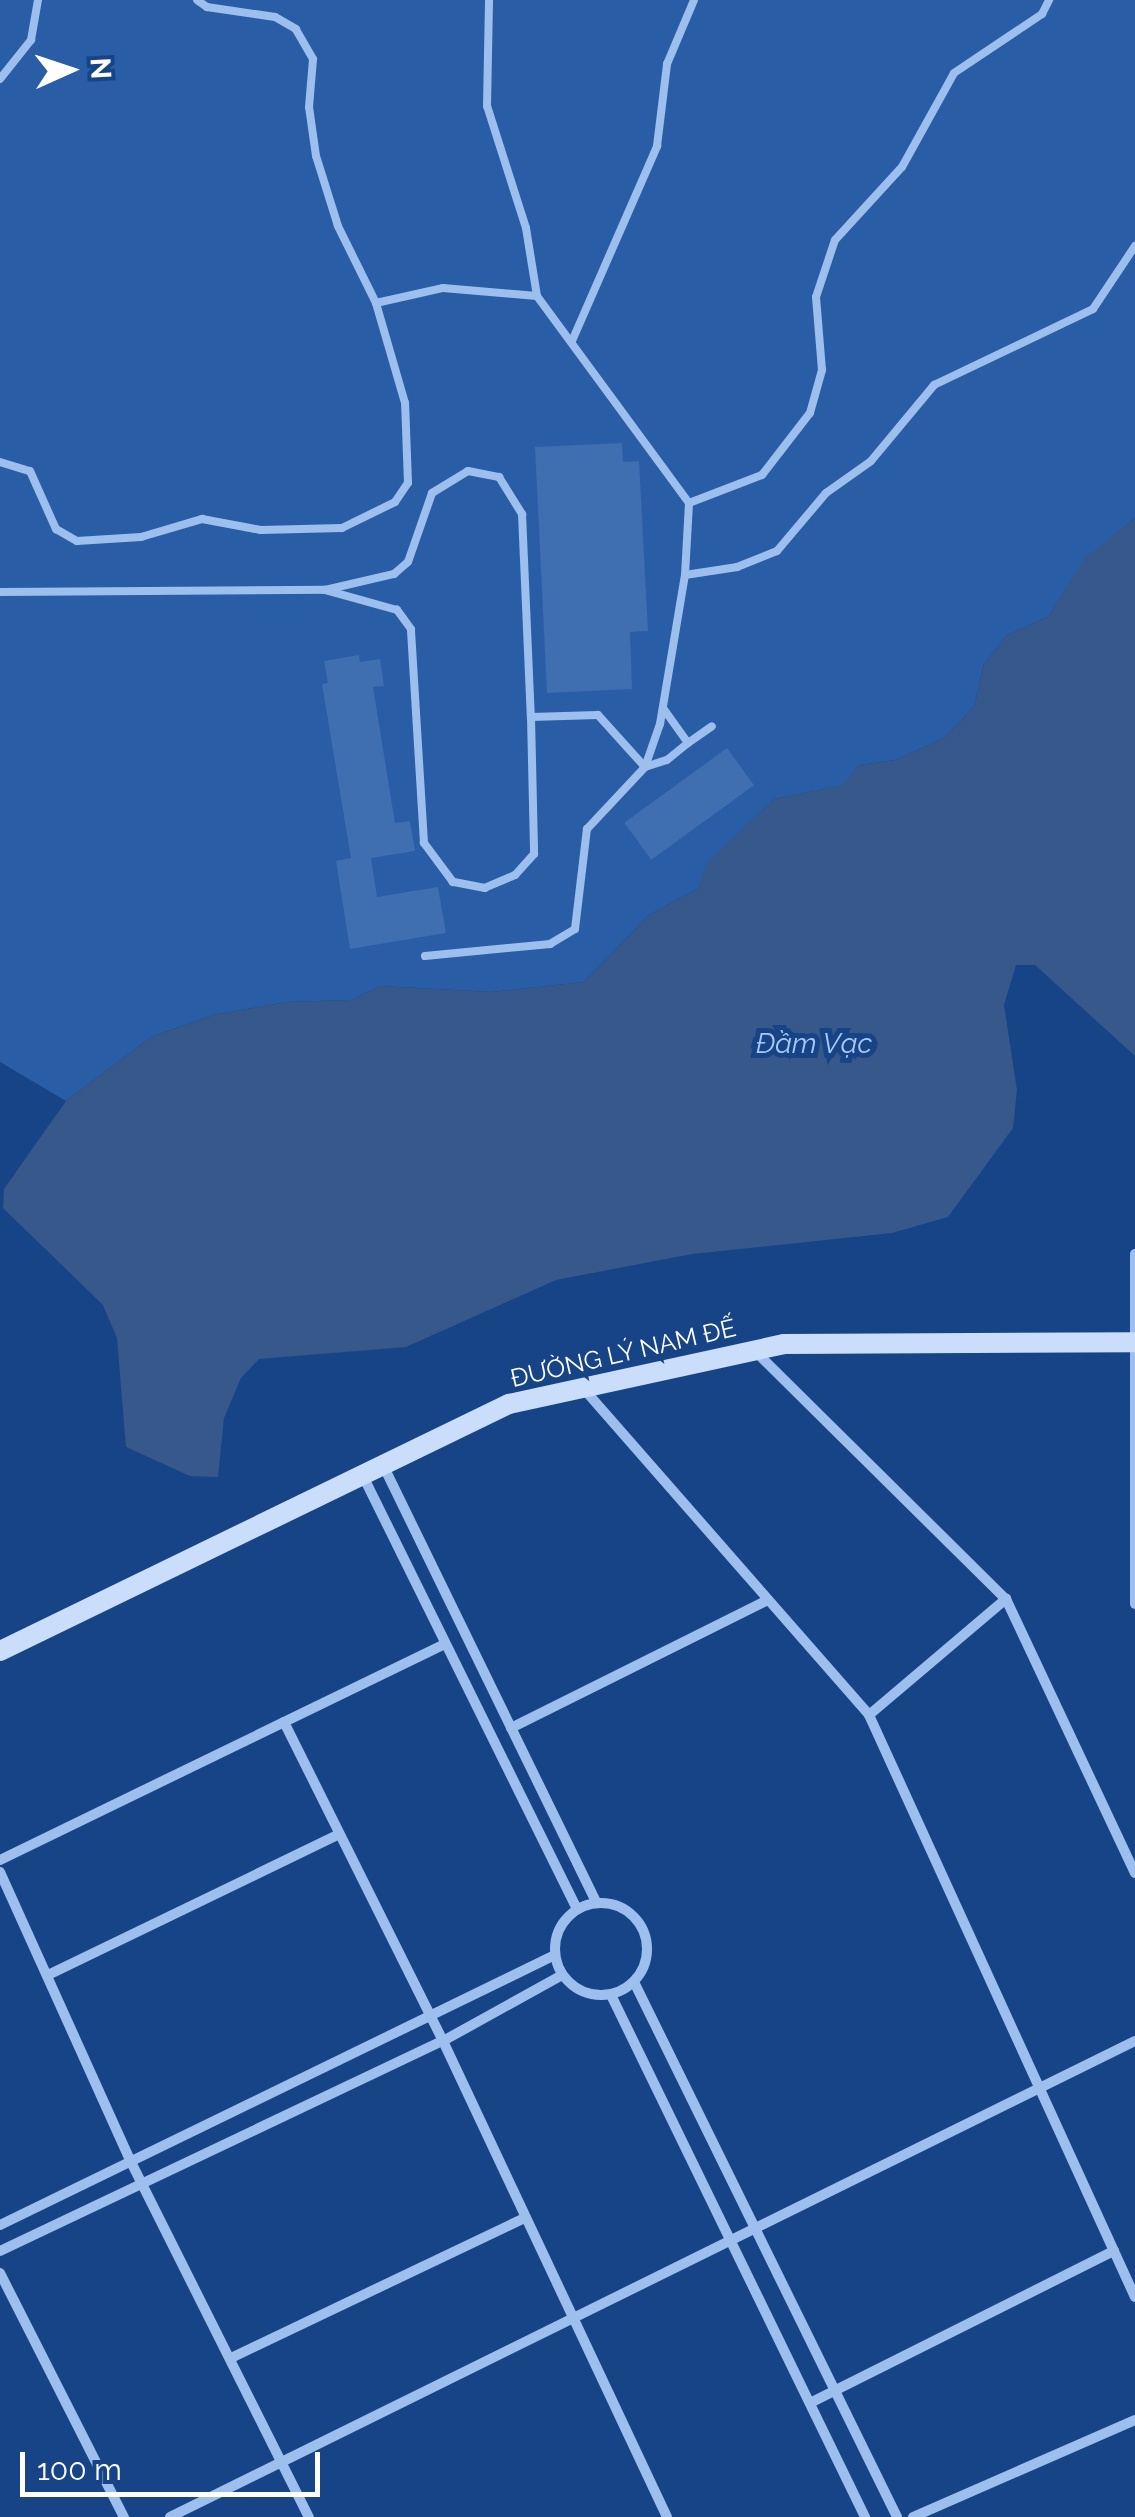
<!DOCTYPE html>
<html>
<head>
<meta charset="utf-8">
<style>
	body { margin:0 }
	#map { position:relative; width:1135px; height:2517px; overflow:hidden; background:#174487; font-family:Raleway,sans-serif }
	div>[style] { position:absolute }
	.green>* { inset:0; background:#295da6 }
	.water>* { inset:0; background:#36588a }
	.building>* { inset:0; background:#3f6eb1; transform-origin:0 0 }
	.lane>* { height:8px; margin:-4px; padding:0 4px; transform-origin:4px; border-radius:4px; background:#9dbfee }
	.street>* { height:10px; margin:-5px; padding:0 5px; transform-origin:5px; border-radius:5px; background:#9dbfee }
	.street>.ring { margin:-5px; padding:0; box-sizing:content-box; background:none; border:10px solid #9dbfee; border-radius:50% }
	.secondary>* { height:20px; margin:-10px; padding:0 10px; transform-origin:10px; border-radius:10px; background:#caddfa }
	span { translate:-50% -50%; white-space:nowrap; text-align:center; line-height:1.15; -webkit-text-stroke:10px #174487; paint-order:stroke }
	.street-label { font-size:25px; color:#fff }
	.water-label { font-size:28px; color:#a9c9f5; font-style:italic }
	.north { position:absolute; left:20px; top:20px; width:100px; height:100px; -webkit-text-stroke:8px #174487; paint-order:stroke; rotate:87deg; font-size:28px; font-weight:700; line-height:40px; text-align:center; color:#fff }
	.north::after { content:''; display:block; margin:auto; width:35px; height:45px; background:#fff; clip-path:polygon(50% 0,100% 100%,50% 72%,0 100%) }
	.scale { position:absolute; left:20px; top:2452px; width:300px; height:45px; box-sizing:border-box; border:5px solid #fff; border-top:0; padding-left:12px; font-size:30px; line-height:35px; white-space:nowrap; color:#fff; -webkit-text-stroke:8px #174487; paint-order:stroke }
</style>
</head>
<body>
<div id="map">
	<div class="green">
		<i style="clip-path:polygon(0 0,1135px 0,1135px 518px,1085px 559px,1048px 617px,1007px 635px,984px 664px,974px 707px,944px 738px,896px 760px,859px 765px,845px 785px,774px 799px,708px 863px,699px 888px,649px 915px,584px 982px,491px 992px,381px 986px,351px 1000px,287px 1002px,213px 1015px,151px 1037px,66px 1101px,0 1062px)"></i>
	</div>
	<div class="water">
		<i style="clip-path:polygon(1135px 518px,1135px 1056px,1035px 965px,1016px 965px,1004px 1005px,1017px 1090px,1013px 1128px,948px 1217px,892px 1233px,692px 1254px,556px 1280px,406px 1347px,259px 1359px,241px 1378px,224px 1418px,218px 1477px,190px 1476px,126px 1447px,117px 1338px,103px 1305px,3px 1208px,4px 1189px,66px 1101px,151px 1037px,213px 1015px,287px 1002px,351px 1000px,381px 986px,491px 992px,584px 982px,649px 915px,699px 888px,707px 863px,774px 799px,844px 785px,859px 765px,896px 760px,944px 738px,974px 707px,984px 664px,1007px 635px,1048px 617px,1085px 558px)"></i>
	</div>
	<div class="building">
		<i style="clip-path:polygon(622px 443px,623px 462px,639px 461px,648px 631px,630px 632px,632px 689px,547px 693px,535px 447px)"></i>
		<i style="clip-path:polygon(359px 655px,360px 662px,380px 659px,384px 686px,373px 687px,395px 823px,410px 821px,415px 851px,371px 858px,377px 897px,438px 887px,446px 933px,350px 949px,336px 861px,351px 858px,322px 684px,328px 683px,324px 661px)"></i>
		<i style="left:727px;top:748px;width:46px;height:127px;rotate:54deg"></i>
	</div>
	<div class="lane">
		<i style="left:0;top:79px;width:50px;rotate:-51.5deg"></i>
		<i style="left:31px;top:40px;width:41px;rotate:-80.1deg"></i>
		<i style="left:376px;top:303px;width:69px;rotate:-12.6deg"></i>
		<i style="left:443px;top:288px;width:94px;rotate:4.9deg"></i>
		<i style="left:572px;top:341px;width:213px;rotate:-66.4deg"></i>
		<i style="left:657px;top:146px;width:83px;rotate:-83deg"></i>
		<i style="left:667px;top:64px;width:69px;rotate:-67.1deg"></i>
		<i style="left:0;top:462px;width:31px;rotate:17deg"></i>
		<i style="left:30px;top:471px;width:64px;rotate:65.9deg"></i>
		<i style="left:56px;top:529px;width:24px;rotate:30deg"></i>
		<i style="left:77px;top:541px;width:64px;rotate:-3.6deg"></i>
		<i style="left:141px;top:537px;width:64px;rotate:-16.4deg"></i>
		<i style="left:202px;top:519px;width:60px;rotate:10.6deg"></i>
		<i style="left:261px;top:530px;width:81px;rotate:-1.4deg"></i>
		<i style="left:342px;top:528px;width:59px;rotate:-26.1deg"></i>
		<i style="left:395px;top:502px;width:23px;rotate:-56deg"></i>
		<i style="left:408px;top:483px;width:80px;rotate:-92.1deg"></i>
		<i style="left:405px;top:403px;width:104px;rotate:-106.2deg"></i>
		<i style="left:376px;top:303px;width:86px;rotate:-116.3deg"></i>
		<i style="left:338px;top:226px;width:73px;rotate:-107.4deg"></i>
		<i style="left:316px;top:156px;width:49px;rotate:-98.1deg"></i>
		<i style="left:309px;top:107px;width:48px;rotate:-85.2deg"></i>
		<i style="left:313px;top:59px;width:34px;rotate:-120deg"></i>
		<i style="left:296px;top:29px;width:24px;rotate:-150deg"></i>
		<i style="left:275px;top:17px;width:69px;rotate:-171.6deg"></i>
		<i style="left:207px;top:7px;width:12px;rotate:-145deg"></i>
		<i style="left:468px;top:471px;width:32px;rotate:11deg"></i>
		<i style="left:499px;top:477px;width:44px;rotate:58.1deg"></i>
		<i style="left:522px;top:514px;width:203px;rotate:87.5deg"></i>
		<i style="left:531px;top:717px;width:137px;rotate:88.7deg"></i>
		<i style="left:534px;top:854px;width:28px;rotate:132deg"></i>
		<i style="left:515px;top:875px;width:33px;rotate:157deg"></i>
		<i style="left:485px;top:888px;width:33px;rotate:-169deg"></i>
		<i style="left:453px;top:882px;width:49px;rotate:-126.6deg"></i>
		<i style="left:424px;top:843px;width:214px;rotate:-93.5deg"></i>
		<i style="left:411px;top:629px;width:24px;rotate:-126deg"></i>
		<i style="left:397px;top:610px;width:75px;rotate:-164.5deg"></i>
		<i style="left:325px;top:590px;width:71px;rotate:-13.1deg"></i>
		<i style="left:394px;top:574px;width:18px;rotate:-41deg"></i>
		<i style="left:408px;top:562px;width:73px;rotate:-70.8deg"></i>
		<i style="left:432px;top:493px;width:42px;rotate:-31.4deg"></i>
		<i style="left:689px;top:503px;width:78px;rotate:-21deg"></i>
		<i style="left:762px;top:475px;width:78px;rotate:-52.3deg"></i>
		<i style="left:810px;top:413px;width:45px;rotate:-74.4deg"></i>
		<i style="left:822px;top:370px;width:73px;rotate:-94.7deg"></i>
		<i style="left:816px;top:297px;width:60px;rotate:-71.6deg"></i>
		<i style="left:835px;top:240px;width:99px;rotate:-47.5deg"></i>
		<i style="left:902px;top:167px;width:107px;rotate:-61deg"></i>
		<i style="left:954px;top:73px;width:106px;rotate:-33.8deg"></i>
		<i style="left:1042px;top:14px;width:16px;rotate:-63deg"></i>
		<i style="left:685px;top:575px;width:53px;rotate:-8.7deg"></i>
		<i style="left:737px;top:567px;width:43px;rotate:-21.8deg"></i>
		<i style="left:777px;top:551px;width:76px;rotate:-49.8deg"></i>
		<i style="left:826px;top:493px;width:55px;rotate:-35.4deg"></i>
		<i style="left:871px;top:461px;width:99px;rotate:-50.3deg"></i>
		<i style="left:934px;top:385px;width:176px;rotate:-25.5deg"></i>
		<i style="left:1093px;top:309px;width:76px;rotate:-56.3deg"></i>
		<i style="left:0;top:592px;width:325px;rotate:-0.4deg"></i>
		<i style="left:531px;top:717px;width:67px;rotate:-1.7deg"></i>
		<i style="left:598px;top:715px;width:70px;rotate:47.9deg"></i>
		<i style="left:645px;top:767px;width:23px;rotate:-18deg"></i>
		<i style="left:667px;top:760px;width:27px;rotate:-39deg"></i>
		<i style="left:688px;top:743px;width:43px;rotate:-125.5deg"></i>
		<i style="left:688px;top:743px;width:29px;rotate:-35deg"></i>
		<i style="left:425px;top:956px;width:126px;rotate:-5.5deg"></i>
		<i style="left:550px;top:944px;width:29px;rotate:-31deg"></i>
		<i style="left:575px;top:929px;width:101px;rotate:-83.2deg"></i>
		<i style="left:587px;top:829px;width:85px;rotate:-46.9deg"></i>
		<i style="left:645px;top:767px;width:46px;rotate:-70.8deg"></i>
		<i style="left:660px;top:724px;width:151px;rotate:-80.5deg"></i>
		<i style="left:685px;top:575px;width:72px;rotate:-86.8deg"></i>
		<i style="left:689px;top:503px;width:257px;rotate:-126.3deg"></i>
		<i style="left:537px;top:296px;width:69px;rotate:-99.2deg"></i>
		<i style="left:526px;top:228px;width:128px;rotate:-107.7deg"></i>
		<i style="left:487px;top:106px;width:106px;rotate:-88.9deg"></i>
	</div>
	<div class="street">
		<i style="left:1135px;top:1254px;width:350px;rotate:90deg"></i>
		<i style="left:754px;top:1350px;width:354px;rotate:44.7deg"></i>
		<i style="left:1006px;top:1599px;width:303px;rotate:64.8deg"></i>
		<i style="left:583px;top:1388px;width:434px;rotate:48.8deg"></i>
		<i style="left:869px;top:1715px;width:640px;rotate:65.44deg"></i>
		<i style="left:383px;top:1465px;width:484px;rotate:64deg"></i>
		<i style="left:362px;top:1474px;width:483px;rotate:63.7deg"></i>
		<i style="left:869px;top:1715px;width:180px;rotate:-40.3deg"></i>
		<i style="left:284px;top:1722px;width:356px;rotate:63.5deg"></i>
		<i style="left:443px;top:2041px;width:526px;rotate:64.8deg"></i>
		<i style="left:511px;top:1728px;width:287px;rotate:-26.5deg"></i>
		<i style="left:0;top:1860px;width:494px;rotate:-25.9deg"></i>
		<i style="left:0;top:1872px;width:318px;rotate:65.7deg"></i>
		<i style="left:131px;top:2162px;width:397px;rotate:63.4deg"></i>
		<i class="ring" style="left:555px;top:1903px;width:82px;height:82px"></i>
		<i style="left:48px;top:1975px;width:322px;rotate:-25.8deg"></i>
		<i style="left:635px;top:1984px;width:594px;rotate:63.82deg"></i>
		<i style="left:611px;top:1995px;width:581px;rotate:64.05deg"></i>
		<i style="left:0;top:2225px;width:617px;rotate:-25.94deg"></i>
		<i style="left:0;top:2251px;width:490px;rotate:-25.4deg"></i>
		<i style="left:443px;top:2041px;width:136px;rotate:-29deg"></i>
		<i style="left:0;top:2273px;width:274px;rotate:63.1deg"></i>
		<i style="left:231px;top:2358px;width:323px;rotate:-25.5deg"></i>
		<i style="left:810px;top:2403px;width:340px;rotate:-26.6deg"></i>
		<i style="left:170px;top:2517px;width:1076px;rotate:-26.26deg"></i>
		<i style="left:913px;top:2517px;width:242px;rotate:-23.6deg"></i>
	</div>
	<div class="secondary">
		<i style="left:0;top:1651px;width:566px;rotate:-25.89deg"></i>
		<i style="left:509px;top:1404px;width:281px;rotate:-12.3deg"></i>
		<i style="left:784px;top:1344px;width:351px;rotate:-0.3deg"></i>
	</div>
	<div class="street-label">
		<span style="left:623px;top:1353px;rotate:-13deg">ĐƯỜNG LÝ NAM ĐẾ</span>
	</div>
	<div class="water-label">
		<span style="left:814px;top:1044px">Đầm Vạc</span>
	</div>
	<div class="north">N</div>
	<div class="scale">100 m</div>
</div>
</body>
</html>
